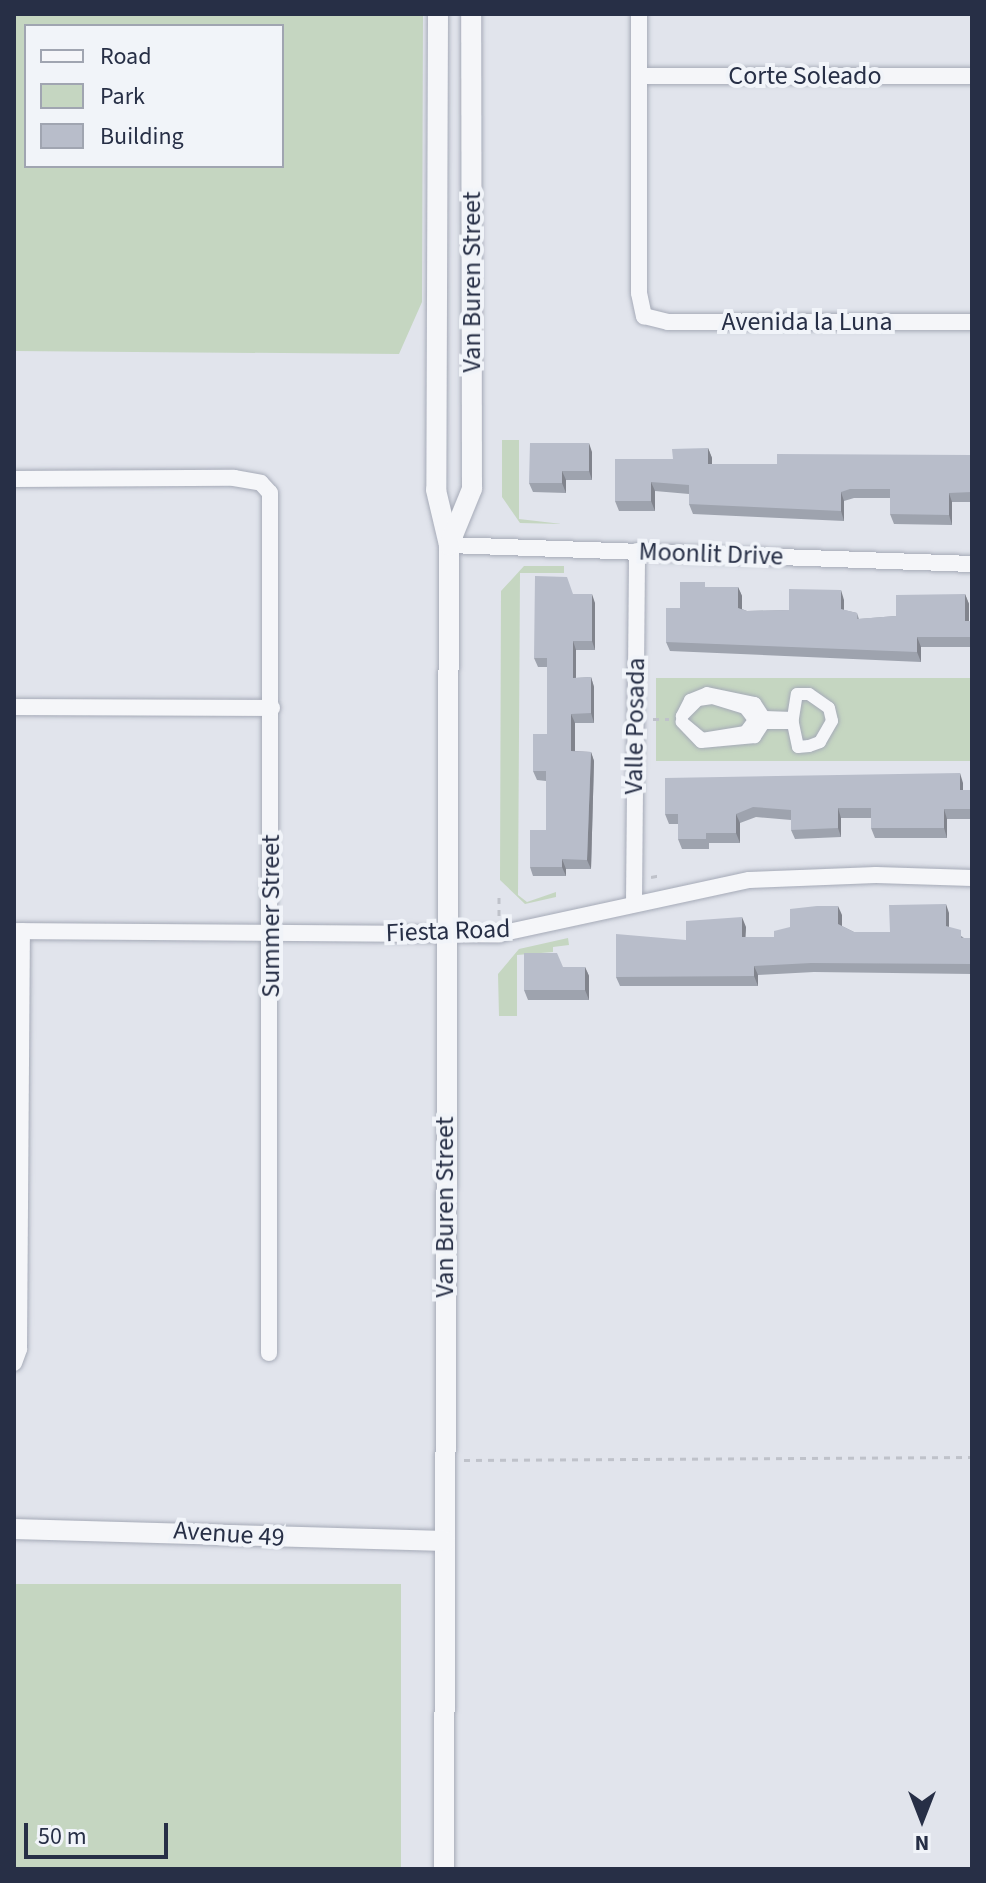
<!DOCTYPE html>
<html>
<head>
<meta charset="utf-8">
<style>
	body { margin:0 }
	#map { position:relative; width:986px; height:1883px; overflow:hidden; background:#e1e4ec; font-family:"Source Sans 3",sans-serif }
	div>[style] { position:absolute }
	.green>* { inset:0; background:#c5d6c1; transform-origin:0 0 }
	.path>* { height:3px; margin-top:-1.5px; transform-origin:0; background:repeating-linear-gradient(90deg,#bfc2ca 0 6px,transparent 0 12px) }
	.roads { filter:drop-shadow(0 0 2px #a5aab7) drop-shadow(0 0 2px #a5aab7) }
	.pedestrian>* { height:12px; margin:-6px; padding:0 6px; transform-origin:6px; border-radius:6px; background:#f5f6f9 }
	.minor>* { height:16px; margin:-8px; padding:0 8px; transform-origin:8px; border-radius:8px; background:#f5f6f9 }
	.tertiary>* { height:20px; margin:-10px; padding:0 10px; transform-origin:10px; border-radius:10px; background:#f5f6f9 }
	.wall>* { inset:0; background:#9ea3ae }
	.shaded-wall>* { inset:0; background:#81848d }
	.building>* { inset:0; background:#b8bdca }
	span { translate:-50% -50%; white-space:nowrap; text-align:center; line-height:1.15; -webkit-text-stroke:8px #f1f4f9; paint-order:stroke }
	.street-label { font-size:26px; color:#272f46 }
	.frame { position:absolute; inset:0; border:16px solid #272f46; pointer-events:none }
	.legend { position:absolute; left:24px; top:24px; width:260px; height:144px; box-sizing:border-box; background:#f1f4f9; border:2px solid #a0a5b1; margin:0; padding:10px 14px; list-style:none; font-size:24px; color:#272f46 }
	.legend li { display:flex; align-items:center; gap:16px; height:40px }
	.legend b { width:40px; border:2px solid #a0a5b1 }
	.north { position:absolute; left:882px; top:1779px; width:80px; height:80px; -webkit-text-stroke:6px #f1f4f9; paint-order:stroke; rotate:180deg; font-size:22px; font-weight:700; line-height:32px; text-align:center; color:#272f46 }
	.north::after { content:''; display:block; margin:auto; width:28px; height:36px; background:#272f46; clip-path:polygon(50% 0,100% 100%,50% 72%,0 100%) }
	.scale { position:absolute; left:24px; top:1823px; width:144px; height:36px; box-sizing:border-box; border:4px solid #272f46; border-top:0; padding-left:10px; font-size:24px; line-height:28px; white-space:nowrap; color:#272f46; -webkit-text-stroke:6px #f1f4f9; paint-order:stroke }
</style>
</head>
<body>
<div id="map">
	<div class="green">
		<i style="clip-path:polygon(evenodd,14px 14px,423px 14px,422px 302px,399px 354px,14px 351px,14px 14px,282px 26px,282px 166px,26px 166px,26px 26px,282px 26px)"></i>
		<i style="clip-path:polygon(502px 440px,519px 440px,519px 519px,562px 524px,520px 523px,502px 497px)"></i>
		<i style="clip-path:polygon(524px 566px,564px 566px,564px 573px,520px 573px,518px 895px,527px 902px,556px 892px,556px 897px,525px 904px,500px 880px,501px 591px)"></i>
		<i style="left:656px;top:678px;width:316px;height:83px"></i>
		<i style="clip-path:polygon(568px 938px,569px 945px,553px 947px,553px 952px,517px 955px,517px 1016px,499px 1016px,498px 974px,519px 949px)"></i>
		<i style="left:14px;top:1584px;width:387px;height:285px"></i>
	</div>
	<div class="path">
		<i style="left:653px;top:719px;width:16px"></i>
		<i style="left:651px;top:877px;width:11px;rotate:-10deg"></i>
		<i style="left:499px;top:897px;width:21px;rotate:90deg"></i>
		<i style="left:464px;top:1460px;width:508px;rotate:-0.34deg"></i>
	</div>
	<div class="roads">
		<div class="pedestrian">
			<i style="left:707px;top:693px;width:49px;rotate:11.8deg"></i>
			<i style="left:755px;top:703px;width:17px;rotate:57deg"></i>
			<i style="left:764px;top:717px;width:29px;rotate:2deg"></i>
			<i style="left:793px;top:718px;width:24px;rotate:-81deg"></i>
			<i style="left:797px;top:694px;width:12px"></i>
			<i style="left:809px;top:694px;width:24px;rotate:35deg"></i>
			<i style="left:829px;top:708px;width:13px;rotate:77deg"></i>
			<i style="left:832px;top:721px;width:24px;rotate:120deg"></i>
			<i style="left:820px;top:742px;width:12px;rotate:160deg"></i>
			<i style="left:809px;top:746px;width:11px;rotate:175deg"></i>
			<i style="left:798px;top:747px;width:25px;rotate:-102deg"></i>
			<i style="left:793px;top:723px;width:29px;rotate:180deg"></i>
			<i style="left:764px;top:723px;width:17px;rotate:123deg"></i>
			<i style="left:755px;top:737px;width:54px;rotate:174.7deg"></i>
			<i style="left:701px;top:742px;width:28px;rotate:-134deg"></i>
			<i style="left:682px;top:722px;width:26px;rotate:40deg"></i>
			<i style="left:702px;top:739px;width:44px;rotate:-9.2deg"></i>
			<i style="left:745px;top:732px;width:15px;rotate:-53deg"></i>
			<i style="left:754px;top:720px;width:15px;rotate:-127deg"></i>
			<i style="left:745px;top:708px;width:34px;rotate:-163deg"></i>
			<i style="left:712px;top:698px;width:14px;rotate:172deg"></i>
			<i style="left:698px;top:700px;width:23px;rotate:135deg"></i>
			<i style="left:682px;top:716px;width:18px;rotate:-63deg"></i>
			<i style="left:690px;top:700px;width:18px;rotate:-22deg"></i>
		</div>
		<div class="minor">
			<i style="left:639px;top:14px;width:279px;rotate:90deg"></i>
			<i style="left:639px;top:293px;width:24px;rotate:78deg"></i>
			<i style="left:644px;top:316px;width:25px;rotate:14deg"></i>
			<i style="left:668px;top:322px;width:304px"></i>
			<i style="left:639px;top:76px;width:333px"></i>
			<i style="left:14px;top:479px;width:220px;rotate:-0.3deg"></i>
			<i style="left:234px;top:478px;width:27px;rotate:10deg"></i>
			<i style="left:261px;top:483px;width:13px;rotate:48deg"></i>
			<i style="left:270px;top:493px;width:860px;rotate:90.07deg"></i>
			<i style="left:449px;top:545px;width:523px;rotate:2.08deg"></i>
			<i style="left:14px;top:707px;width:258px;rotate:0.2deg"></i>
			<i style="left:634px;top:902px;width:351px;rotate:-89.5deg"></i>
			<i style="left:14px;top:931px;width:485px;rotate:0.4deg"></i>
			<i style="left:499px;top:934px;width:256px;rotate:-12.2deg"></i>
			<i style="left:749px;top:880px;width:127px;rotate:-2.3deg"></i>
			<i style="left:876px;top:875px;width:96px;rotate:1.8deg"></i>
			<i style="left:14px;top:1363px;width:15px;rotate:-70deg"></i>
			<i style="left:19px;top:1349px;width:418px;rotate:-89.6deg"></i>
		</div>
		<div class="tertiary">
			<i style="left:438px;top:14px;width:476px;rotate:90.2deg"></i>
			<i style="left:436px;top:490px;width:57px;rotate:76.7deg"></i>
			<i style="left:449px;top:545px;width:1324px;rotate:90.22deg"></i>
			<i style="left:449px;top:545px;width:61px;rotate:-67.7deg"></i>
			<i style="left:472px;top:489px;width:475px;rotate:-90.1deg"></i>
			<i style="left:14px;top:1529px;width:431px;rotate:1.6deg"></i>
		</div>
	</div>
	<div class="wall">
		<i style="clip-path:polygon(708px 448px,712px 458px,712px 464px,777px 464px,972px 455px,972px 502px,952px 502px,952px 525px,894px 524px,890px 514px,890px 498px,854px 498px,844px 501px,844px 521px,693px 514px,689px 504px,689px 494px,655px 491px,655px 511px,619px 511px,615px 501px,673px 459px)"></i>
		<i style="clip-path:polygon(592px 452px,592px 480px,566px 480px,566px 493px,533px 492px,529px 483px)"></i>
		<i style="clip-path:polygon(706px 587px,738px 587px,742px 596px,742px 609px,747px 611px,789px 610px,844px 600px,844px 610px,857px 613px,859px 619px,896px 616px,965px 594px,969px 604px,969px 621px,972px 621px,972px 647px,921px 647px,921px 662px,670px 651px,666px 642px,680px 608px)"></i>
		<i style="clip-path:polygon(573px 594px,595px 603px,595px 650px,576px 650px,576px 678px,591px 677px,594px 687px,594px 723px,575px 723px,575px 751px,591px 752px,594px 761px,591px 869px,566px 869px,566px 876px,533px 876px,530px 867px,546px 830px,546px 781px,537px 780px,533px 771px,547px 734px,547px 667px,538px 667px,534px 658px)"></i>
		<i style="clip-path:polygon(963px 783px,963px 790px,972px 790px,972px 819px,947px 819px,947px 838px,875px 838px,871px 828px,871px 818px,841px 818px,841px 837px,795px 839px,791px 830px,791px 820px,756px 817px,740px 823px,740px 843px,709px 843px,709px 849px,682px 849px,678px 839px,678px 824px,669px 824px,665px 814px)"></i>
		<i style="clip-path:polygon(949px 913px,949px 927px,964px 938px,972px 938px,972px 974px,814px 972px,758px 975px,758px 986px,620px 986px,616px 977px,686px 940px,746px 927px,745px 937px,774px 937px,842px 915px,842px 926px,854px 932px,890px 932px)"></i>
		<i style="clip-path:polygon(563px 967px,585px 967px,589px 976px,589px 1000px,528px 1000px,524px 990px)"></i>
	</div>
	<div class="shaded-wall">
		<i style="clip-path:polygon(589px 443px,592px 452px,592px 480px,589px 471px)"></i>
		<i style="clip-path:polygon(708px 448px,712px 458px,712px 473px,708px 464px)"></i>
		<i style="clip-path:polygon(562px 471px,566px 480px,566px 493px,562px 483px)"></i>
		<i style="clip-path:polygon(651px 482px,655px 491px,655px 511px,651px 501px)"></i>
		<i style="clip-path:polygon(841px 492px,844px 501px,844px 521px,841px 511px)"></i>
		<i style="clip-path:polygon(949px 493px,952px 502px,952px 525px,949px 515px)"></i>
		<i style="clip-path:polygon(738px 587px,742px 596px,742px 617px,738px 608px)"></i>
		<i style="clip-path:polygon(841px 590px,844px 600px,844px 619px,841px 609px)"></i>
		<i style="clip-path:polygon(592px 594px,595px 603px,595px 650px,592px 641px)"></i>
		<i style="clip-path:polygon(965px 594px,969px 604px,969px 631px,965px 621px)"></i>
		<i style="clip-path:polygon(917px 637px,921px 647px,921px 662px,917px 652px)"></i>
		<i style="clip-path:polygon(573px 641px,576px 650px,576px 687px,573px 678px)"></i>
		<i style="clip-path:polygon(591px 677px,594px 687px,594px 723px,591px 713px)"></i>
		<i style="clip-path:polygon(571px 714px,575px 723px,575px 761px,571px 751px)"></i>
		<i style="clip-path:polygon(591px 752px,594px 761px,591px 869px,587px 860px)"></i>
		<i style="clip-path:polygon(960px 773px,963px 783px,963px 800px,960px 790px)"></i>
		<i style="clip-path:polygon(838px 808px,841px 818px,841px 837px,838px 828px)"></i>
		<i style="clip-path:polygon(944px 809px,947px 819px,947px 838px,944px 828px)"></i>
		<i style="clip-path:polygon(736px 814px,740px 823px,740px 843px,736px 833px)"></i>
		<i style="clip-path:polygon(562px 859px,566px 869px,566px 876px,562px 867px)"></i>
		<i style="clip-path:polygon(946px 904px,949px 913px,949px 936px,946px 926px)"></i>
		<i style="clip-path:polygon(838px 906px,842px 915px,842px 934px,838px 924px)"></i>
		<i style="clip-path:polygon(742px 917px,746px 927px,745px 947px,742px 937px)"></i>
		<i style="clip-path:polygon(754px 966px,758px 975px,758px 986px,754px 976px)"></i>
		<i style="clip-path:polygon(585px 967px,589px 976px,589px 1000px,585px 990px)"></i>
	</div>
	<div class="building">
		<i style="clip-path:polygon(530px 443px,589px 443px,589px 471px,562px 471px,562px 483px,529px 483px)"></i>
		<i style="clip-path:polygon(708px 448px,708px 464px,777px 464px,777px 454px,972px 455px,972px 492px,949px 493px,949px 515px,890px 514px,890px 489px,850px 489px,841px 492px,841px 511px,689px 504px,689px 485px,651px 482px,651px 501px,615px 501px,615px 459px,673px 459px,672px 449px)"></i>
		<i style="clip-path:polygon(535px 576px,567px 577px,573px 594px,592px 594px,592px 641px,573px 641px,573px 678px,591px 677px,591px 713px,571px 714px,571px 751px,591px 752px,587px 860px,562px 859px,562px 867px,530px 867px,530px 830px,546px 830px,546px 771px,533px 771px,533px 734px,547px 734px,547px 658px,534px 658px)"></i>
		<i style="clip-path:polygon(680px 582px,705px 582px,705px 587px,738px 587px,738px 608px,747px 611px,789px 610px,789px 589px,841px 590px,841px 609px,857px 613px,857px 619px,896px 616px,896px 595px,965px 594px,965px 621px,972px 621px,972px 637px,917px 637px,917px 652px,666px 642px,666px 608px,680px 608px)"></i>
		<i style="clip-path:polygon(960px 773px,960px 790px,972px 790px,972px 809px,944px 809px,944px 828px,871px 828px,871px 808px,838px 808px,838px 828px,791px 830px,791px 810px,753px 807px,736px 814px,736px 833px,706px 833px,706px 839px,678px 839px,678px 814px,665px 814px,665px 778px)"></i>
		<i style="clip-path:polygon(946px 904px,946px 926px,961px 930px,961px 938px,972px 938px,972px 964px,811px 963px,754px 966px,754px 976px,616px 977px,616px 934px,686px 940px,686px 921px,742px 917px,742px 937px,774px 937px,774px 931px,790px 927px,790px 909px,817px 906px,838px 906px,838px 924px,854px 932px,890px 932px,889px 905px)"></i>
		<i style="clip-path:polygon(524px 953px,557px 953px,563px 967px,585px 967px,585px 990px,524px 990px)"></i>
	</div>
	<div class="street-label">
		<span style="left:805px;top:76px">Corte Soleado</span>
		<span style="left:472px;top:282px;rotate:-90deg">Van Buren Street</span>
		<span style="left:807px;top:322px">Avenida la Luna</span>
		<span style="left:711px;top:554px;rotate:2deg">Moonlit Drive</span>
		<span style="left:635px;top:726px;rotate:-89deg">Valle Posada</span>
		<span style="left:271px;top:916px;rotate:-90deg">Summer Street</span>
		<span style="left:448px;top:931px;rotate:-2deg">Fiesta Road</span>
		<span style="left:445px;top:1207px;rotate:-90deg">Van Buren Street</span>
		<span style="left:229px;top:1534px;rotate:4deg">Avenue 49</span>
	</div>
	<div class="frame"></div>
	<ul class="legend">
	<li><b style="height:10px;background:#f5f6f9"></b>Road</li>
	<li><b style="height:22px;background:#c5d6c1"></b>Park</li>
	<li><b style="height:22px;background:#b8bdca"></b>Building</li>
	</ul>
	<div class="north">N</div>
	<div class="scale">50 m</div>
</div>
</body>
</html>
